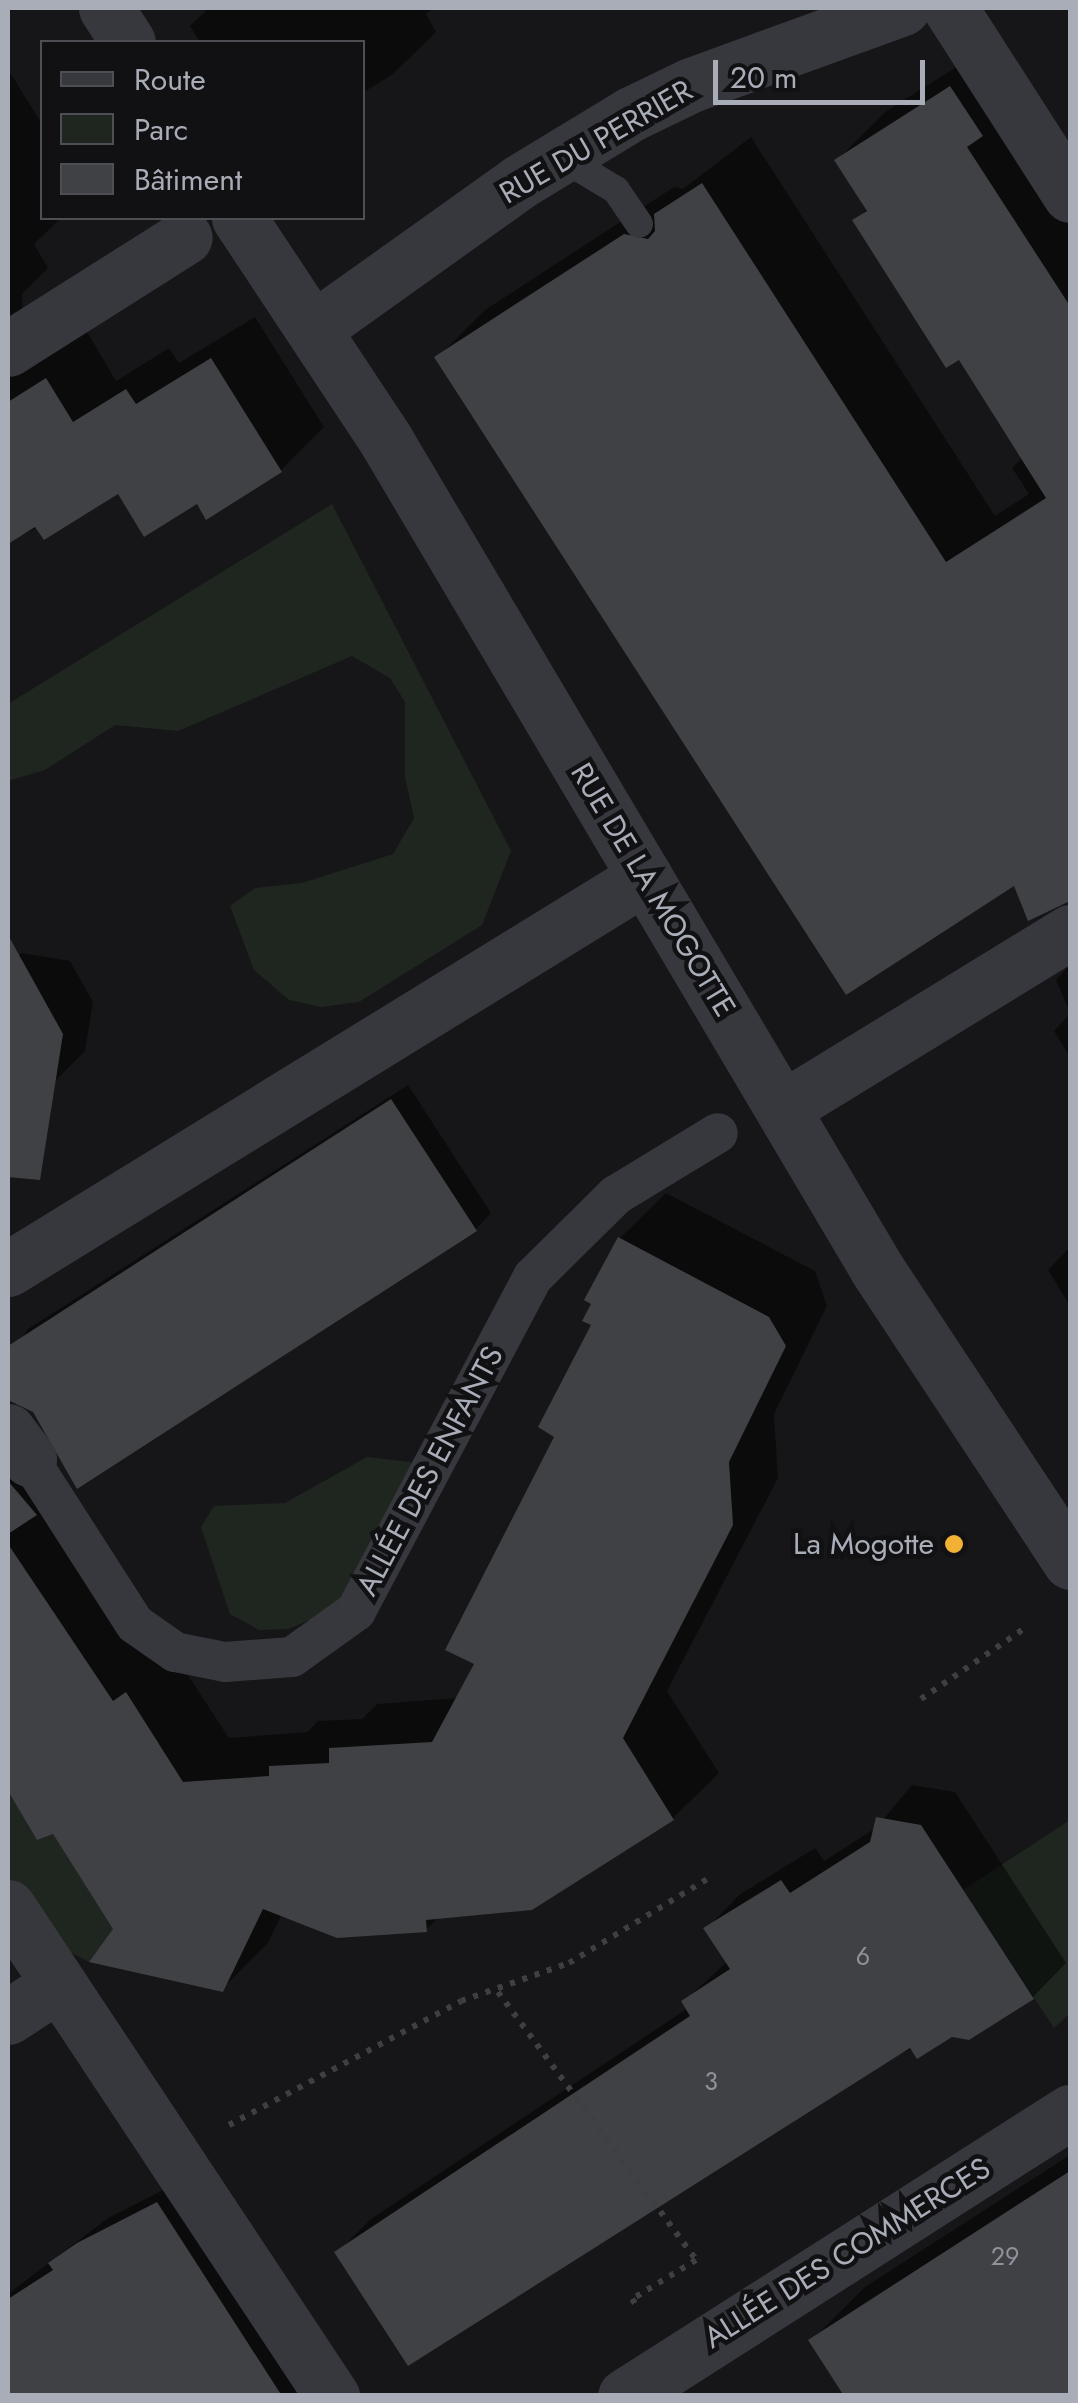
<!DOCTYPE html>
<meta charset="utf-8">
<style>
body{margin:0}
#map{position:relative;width:1078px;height:2403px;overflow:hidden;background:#161618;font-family:Jost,sans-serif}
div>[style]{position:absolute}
.green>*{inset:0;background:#1e261f}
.shadow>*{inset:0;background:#0007}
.building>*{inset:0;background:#404145}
.path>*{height:6px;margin-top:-3px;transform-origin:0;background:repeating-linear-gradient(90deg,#3d3f44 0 5px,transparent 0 13px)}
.service>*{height:28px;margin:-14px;padding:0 14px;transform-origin:14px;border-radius:14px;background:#37383d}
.pedestrian>*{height:40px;margin:-20px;padding:0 20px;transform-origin:20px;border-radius:20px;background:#37383d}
.minor>*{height:55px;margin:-27.5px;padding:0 27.5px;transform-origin:27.5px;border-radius:27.5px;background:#37383d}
.dots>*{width:28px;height:28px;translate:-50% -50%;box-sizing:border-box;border:5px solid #111113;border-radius:50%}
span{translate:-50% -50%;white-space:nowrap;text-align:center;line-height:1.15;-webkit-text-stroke:9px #111113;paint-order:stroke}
.number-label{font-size:25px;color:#8e929b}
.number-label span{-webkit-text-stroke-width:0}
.street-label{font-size:30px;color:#a8adb8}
.poi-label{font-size:30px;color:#a8adb8}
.right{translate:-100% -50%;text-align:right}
.frame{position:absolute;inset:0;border:10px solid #a8adb8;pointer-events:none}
.legend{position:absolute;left:40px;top:40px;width:325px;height:180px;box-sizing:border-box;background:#111113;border:2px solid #4d4f55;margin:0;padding:12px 18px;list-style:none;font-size:30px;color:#a8adb8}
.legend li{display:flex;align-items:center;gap:20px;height:50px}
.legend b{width:50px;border:2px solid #4d4f55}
.scale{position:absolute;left:713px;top:60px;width:212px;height:45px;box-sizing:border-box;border:5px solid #a8adb8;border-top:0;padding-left:12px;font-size:30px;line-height:35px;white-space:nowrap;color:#a8adb8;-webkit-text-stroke:8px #111113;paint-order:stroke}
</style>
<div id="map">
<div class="green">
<div style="clip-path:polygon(332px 504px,511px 851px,482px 925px,359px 1002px,321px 1007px,289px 1000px,254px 970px,230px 906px,255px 888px,302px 883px,393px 854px,414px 818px,405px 777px,405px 702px,390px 678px,352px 656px,178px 731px,115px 725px,45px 770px,8px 781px,8px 704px)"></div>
<div style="clip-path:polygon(367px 1457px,411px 1462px,415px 1478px,334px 1610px,288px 1629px,259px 1630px,230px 1614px,201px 1527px,214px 1506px,285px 1503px)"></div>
<div style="clip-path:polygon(8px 1791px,37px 1840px,53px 1834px,100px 1908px,123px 1916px,89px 1962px,43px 1938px,8px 1882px)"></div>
<div style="clip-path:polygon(1070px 1820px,1070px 2013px,1054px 2028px,963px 1890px)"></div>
</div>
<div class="shadow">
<div style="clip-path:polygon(209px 8px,432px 8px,426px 14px,436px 32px,392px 75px,362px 93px,362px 42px,200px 42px,190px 26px)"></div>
<div style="clip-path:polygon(999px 40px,1070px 186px,1070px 902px,1054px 902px,1015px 883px,437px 358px,485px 310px,674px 187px,683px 189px,751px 137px,995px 516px,1029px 494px,1012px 468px,1023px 457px,960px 356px,856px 220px,868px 208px,837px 160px,885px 112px)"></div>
<div style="clip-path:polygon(8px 69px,42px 124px,42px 218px,61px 218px,34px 244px,48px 268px,22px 294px,23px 322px,83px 325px,116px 381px,169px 348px,179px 363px,255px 317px,324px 427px,281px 470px,207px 516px,198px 501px,119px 491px,8px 541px)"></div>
<div style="clip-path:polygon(22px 953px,70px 961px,93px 1002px,85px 1051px,53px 1083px,14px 1107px,8px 1106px,8px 961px)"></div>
<div style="clip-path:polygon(1070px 965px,1070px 1013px,1056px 980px)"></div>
<div style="clip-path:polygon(1070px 1014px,1070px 1057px,1054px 1031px)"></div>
<div style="clip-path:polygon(408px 1085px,491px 1213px,475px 1230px,17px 1385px,8px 1359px,28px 1329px)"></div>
<div style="clip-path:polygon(666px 1193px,815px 1271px,827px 1306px,774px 1414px,778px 1478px,667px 1691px,719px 1773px,673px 1818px,440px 1916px,426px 1930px,282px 1914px,268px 1943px,222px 1989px,116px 1929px,54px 1830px,8px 1788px,8px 1477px,44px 1454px,229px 1738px,307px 1732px,318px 1721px,362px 1719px,377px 1704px,458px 1698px,477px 1662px,558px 1436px,620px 1238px)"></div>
<div style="clip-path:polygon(1070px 1247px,1070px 1306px,1048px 1270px)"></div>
<div style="clip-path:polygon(912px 1785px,955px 1792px,1066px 1963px,1033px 1997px,952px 2035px,337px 2253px,371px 2219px,688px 2008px,684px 2001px,728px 1961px,706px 1929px,739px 1895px,815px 1848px,824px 1861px,876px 1828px)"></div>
<div style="clip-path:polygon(1070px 2155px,1070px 2396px,847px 2396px,811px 2341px,865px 2287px)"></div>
<div style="clip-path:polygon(181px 2181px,319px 2396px,8px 2396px,8px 2294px,108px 2218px)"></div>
</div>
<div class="building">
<div style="clip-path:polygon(950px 86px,983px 136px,967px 147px,1070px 306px,1070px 901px,1028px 921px,1014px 886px,846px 995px,434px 357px,624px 234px,648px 239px,655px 231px,654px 214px,702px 183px,946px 562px,1046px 498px,959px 360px,946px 368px,852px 220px,867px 211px,834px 160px)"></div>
<div style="clip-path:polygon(211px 358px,282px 472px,206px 520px,197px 504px,144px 537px,118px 494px,44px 540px,35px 527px,8px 544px,8px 402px,46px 378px,73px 422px,126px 389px,136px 404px)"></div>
<div style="clip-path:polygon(8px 935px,63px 1034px,40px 1180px,8px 1177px)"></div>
<div style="clip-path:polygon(391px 1099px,477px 1231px,77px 1489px,33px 1412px,8px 1400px,8px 1346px)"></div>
<div style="clip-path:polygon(618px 1237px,769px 1317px,786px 1346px,729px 1462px,733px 1525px,623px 1738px,674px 1820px,532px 1910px,426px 1920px,427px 1932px,337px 1938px,263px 1909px,223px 1992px,89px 1962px,113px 1929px,53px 1834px,37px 1840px,8px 1791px,8px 1544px,113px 1701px,126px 1692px,183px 1782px,269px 1776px,269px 1766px,329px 1763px,329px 1748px,432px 1742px,474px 1664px,445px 1650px,554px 1437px,538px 1427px,591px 1325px,582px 1321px,591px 1304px,584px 1300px)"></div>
<div style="clip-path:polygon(8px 1481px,37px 1515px,8px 1534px)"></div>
<div style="clip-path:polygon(876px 1817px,921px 1825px,1034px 1999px,969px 2040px,952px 2037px,917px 2059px,910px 2048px,408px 2366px,334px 2252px,690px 2016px,681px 2001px,730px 1969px,703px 1928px,781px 1880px,790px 1893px,870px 1842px)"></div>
<div style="clip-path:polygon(1070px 2171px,1070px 2396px,844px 2396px,808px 2340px)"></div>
<div style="clip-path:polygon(157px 2202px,282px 2396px,8px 2396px,8px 2299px,53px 2270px,48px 2263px,77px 2243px)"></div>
</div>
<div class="path">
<div style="left:921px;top:1699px;width:130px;rotate:-34.3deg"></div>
<div style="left:498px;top:1992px;width:333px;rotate:53.5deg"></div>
<div style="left:696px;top:2260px;width:75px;rotate:148.6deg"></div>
<div style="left:632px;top:2299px;width:12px;rotate:55deg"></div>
<div style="left:229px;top:2125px;width:263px;rotate:-28.1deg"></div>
<div style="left:461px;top:2001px;width:114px;rotate:-19.4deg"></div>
<div style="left:569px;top:1963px;width:167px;rotate:-31.3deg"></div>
</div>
<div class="service">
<div style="left:561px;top:157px;width:64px;rotate:31deg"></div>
<div style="left:616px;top:190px;width:41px;rotate:55.9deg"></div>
</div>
<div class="pedestrian">
<div style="left:29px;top:1459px;width:196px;rotate:57.3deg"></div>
<div style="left:135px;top:1624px;width:49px;rotate:35deg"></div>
<div style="left:175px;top:1652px;width:51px;rotate:11.3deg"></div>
<div style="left:225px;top:1662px;width:67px;rotate:-4.3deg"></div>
<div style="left:292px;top:1657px;width:79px;rotate:-35.7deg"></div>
<div style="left:356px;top:1611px;width:378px;rotate:-62.1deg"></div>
<div style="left:533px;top:1277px;width:117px;rotate:-44.7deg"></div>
<div style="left:616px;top:1195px;width:119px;rotate:-31.3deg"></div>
</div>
<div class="minor">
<div style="left:106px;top:8px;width:40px;rotate:57.1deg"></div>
<div style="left:950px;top:8px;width:222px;rotate:57.3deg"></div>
<div style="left:239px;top:218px;width:268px;rotate:56.5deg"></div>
<div style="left:387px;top:442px;width:961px;rotate:59.35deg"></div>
<div style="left:877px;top:1269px;width:351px;rotate:56.6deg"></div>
<div style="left:316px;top:327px;width:249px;rotate:-35.5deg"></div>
<div style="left:519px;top:182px;width:131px;rotate:-31.3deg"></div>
<div style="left:631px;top:114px;width:67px;rotate:-25.8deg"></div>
<div style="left:691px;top:85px;width:225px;rotate:-20deg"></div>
<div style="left:8px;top:349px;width:209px;rotate:-32.3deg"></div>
<div style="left:783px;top:1108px;width:337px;rotate:-31.5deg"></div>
<div style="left:8px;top:1269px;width:748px;rotate:-31.61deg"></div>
<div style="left:8px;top:1431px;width:35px;rotate:53deg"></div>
<div style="left:8px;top:1907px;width:587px;rotate:56.47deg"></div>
<div style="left:8px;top:2017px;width:59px;rotate:-33.1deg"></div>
<div style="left:625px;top:2396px;width:528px;rotate:-32.55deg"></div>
</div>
<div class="dots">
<div style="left:954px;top:1544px;background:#f2b134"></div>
</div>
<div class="number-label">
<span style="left:863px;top:1956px">6</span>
<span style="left:711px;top:2081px">3</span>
<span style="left:1005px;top:2256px">29</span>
</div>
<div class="street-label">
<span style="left:596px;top:142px;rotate:-30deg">RUE DU PERRIER</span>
<span style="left:653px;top:890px;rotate:59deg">RUE DE LA MOGOTTE</span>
<span style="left:430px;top:1471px;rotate:-62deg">ALLÉE DES ENFANTS</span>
<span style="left:847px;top:2253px;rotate:-32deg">ALLÉE DES COMMERCES</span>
</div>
<div class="poi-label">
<span class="right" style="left:934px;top:1544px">La Mogotte</span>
</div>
<div class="frame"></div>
<ul class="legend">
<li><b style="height:12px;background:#37383d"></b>Route</li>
<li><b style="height:28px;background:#1e261f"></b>Parc</li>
<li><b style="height:28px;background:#404145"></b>Bâtiment</li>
</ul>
<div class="scale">20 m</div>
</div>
